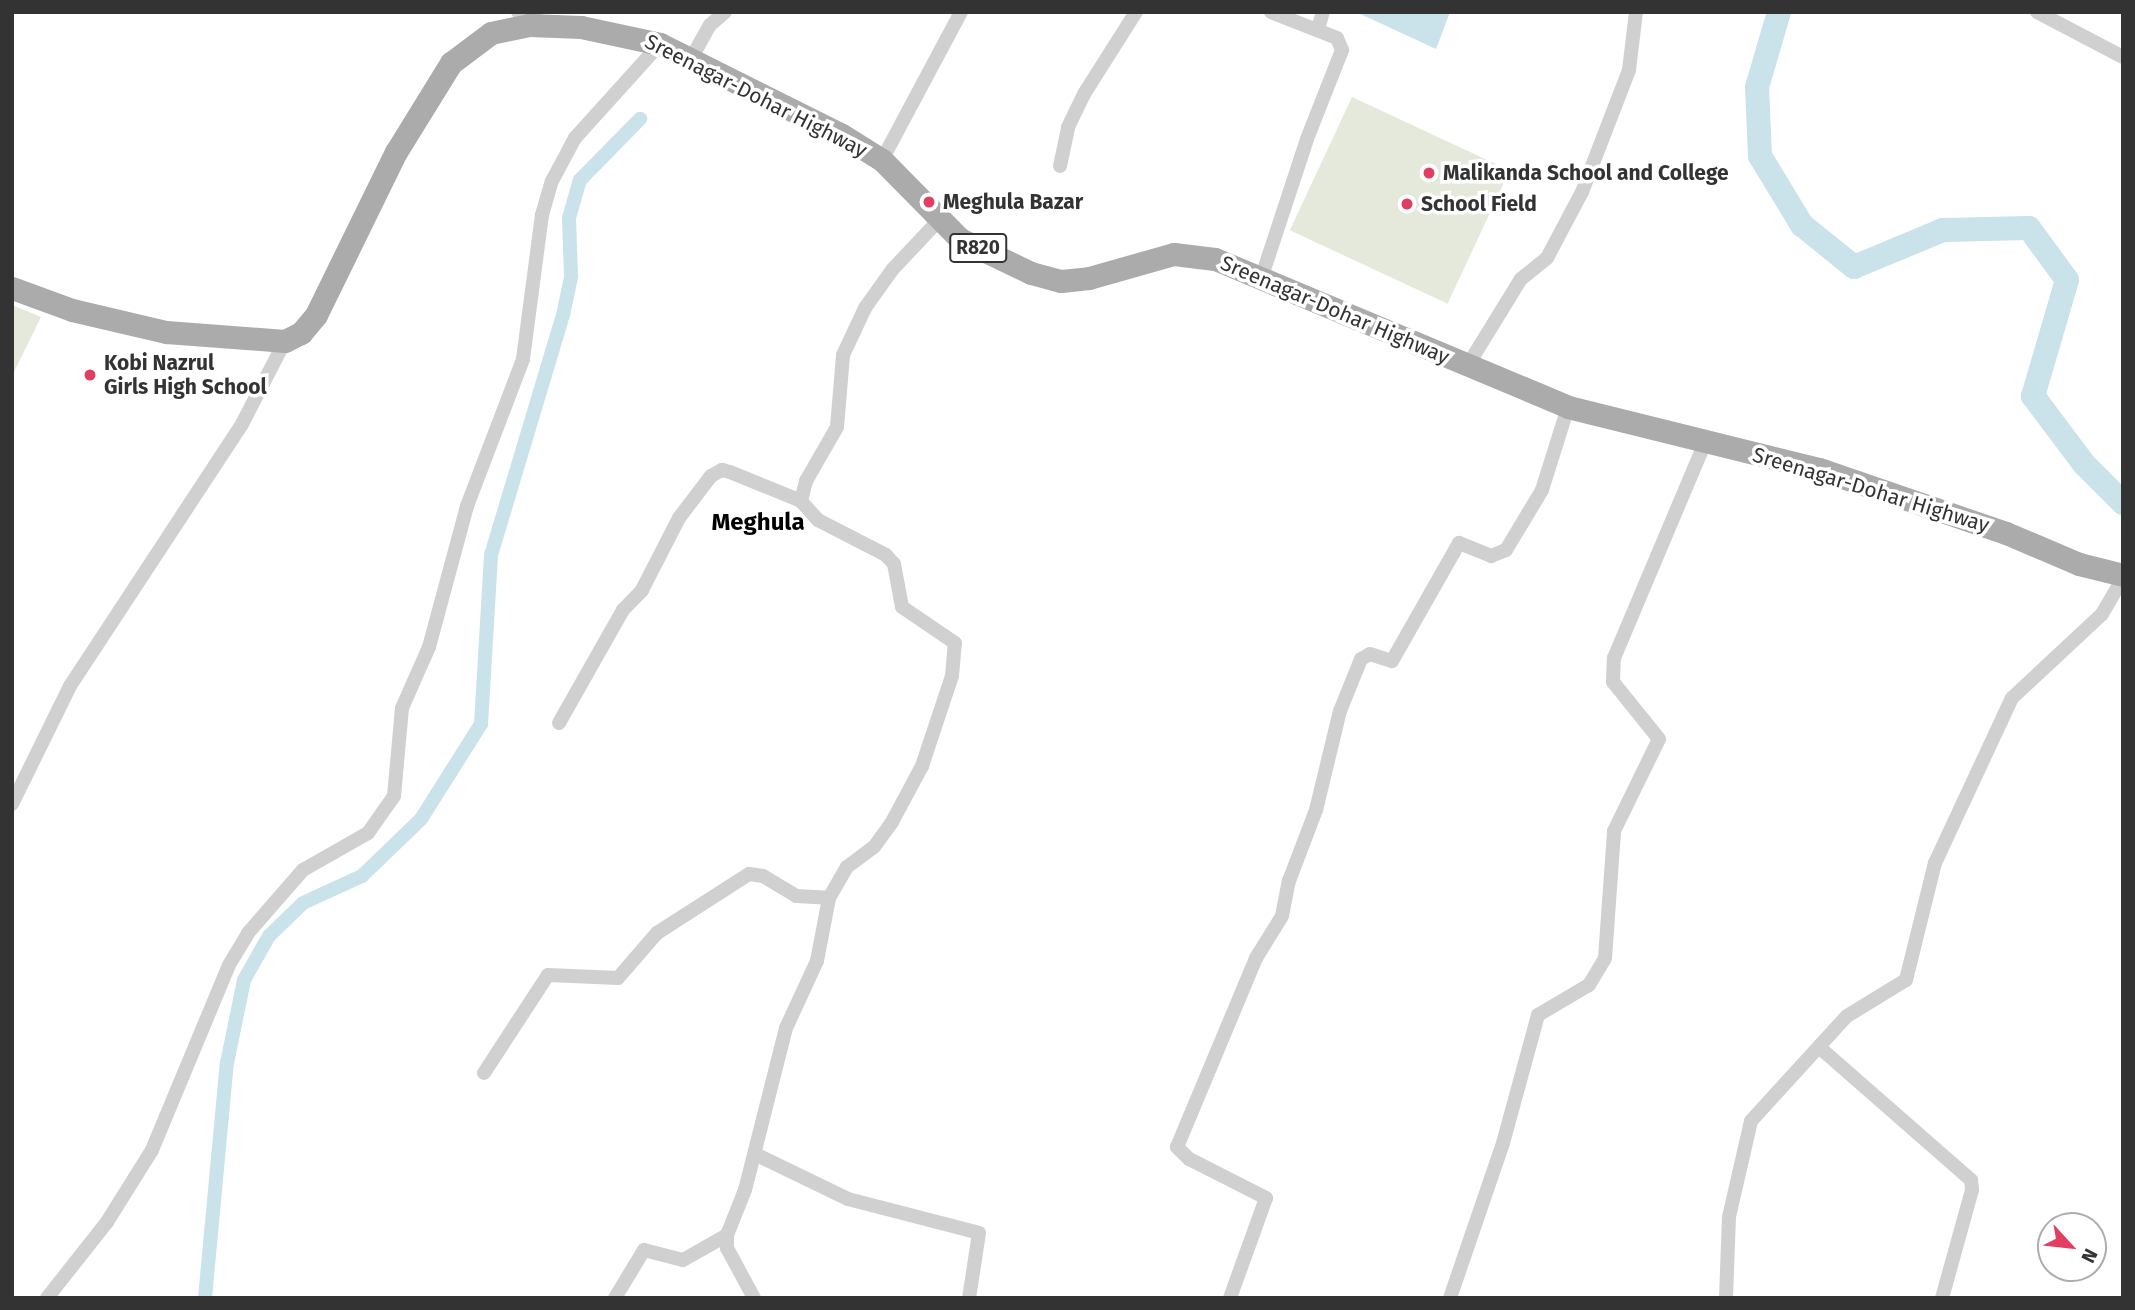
<!DOCTYPE html>
<style>
body{margin:0}
#map{position:relative;width:2135px;height:1310px;overflow:hidden;background:#fff;font-family:"Fira Sans",sans-serif}
div>[style]{position:absolute}
.green>*{inset:0;background:#e5e9dc;transform-origin:0 0}
.water>*{inset:0;background:#cae2e9}
.canal>*{height:14px;margin:-7px;padding:0 7px;transform-origin:7px;border-radius:7px;background:#cae2e9}
.river>*{height:24px;margin:-12px;padding:0 12px;transform-origin:12px;border-radius:12px;background:#cae2e9}
.minor>*{height:14px;margin:-7px;padding:0 7px;transform-origin:7px;border-radius:7px;background:#d0d0d0}
.primary>*{height:23px;margin:-11.5px;padding:0 11.5px;transform-origin:11.5px;border-radius:11.5px;background:#ababab}
.dots>*{width:19px;height:19px;translate:-50% -50%;box-sizing:border-box;border:4px solid #fff;border-radius:50%}
span{translate:-50% -50%;white-space:nowrap;text-align:center;line-height:1.15;-webkit-text-stroke:7px #fff;paint-order:stroke}
.shield-label span{padding:2px 5px;background:#fff;border:2px solid;border-radius:5px;-webkit-text-stroke-width:0}
.shield-label{font-size:19px;color:#333;font-weight:700}
.street-label{font-size:21px;color:#333}
.poi-label{font-size:21px;color:#333;font-weight:700}
.left{translate:0 -50%;text-align:left}
.quarter-label{font-size:24px;color:#000;font-weight:700}
.frame{position:absolute;inset:0;border:14px solid #333;pointer-events:none}
.north{position:absolute;left:2037px;top:1212px;width:70px;height:70px;box-sizing:border-box;background:#fff;border:2px solid #adadad;border-radius:50%;rotate:117deg;font-size:19px;font-weight:700;line-height:28px;text-align:center;color:#333}
.north::after{content:'';display:block;margin:auto;width:24px;height:32px;background:#e13e62;clip-path:polygon(50% 0,100% 100%,50% 72%,0 100%)}
</style>
<div id="map">
<div class="green">
<div style="left:1352px;top:97px;width:174px;height:147px;rotate:25deg"></div>
<div style="clip-path:polygon(12px 305px,41px 317px,12px 376px)"></div>
</div>
<div class="water">
<div style="clip-path:polygon(1356px 12px,1450px 12px,1436px 49px)"></div>
</div>
<div class="canal">
<div style="left:205px;top:1298px;width:236px;rotate:-84.7deg"></div>
<div style="left:227px;top:1063px;width:85px;rotate:-78.4deg"></div>
<div style="left:244px;top:980px;width:51px;rotate:-60.4deg"></div>
<div style="left:269px;top:936px;width:47px;rotate:-44.1deg"></div>
<div style="left:303px;top:903px;width:65px;rotate:-24.6deg"></div>
<div style="left:362px;top:876px;width:82px;rotate:-44deg"></div>
<div style="left:421px;top:819px;width:112px;rotate:-57.7deg"></div>
<div style="left:481px;top:724px;width:169px;rotate:-86.6deg"></div>
<div style="left:491px;top:555px;width:251px;rotate:-73.3deg"></div>
<div style="left:563px;top:315px;width:40px;rotate:-78deg"></div>
<div style="left:571px;top:276px;width:58px;rotate:-92deg"></div>
<div style="left:569px;top:218px;width:40px;rotate:-74deg"></div>
<div style="left:580px;top:180px;width:86px;rotate:-45.5deg"></div>
</div>
<div class="river">
<div style="left:1779px;top:12px;width:78px;rotate:106.3deg"></div>
<div style="left:1757px;top:87px;width:69px;rotate:87.5deg"></div>
<div style="left:1760px;top:156px;width:81px;rotate:58.7deg"></div>
<div style="left:1802px;top:225px;width:67px;rotate:38.9deg"></div>
<div style="left:1854px;top:267px;width:96px;rotate:-22.6deg"></div>
<div style="left:1943px;top:230px;width:86px;rotate:-1.3deg"></div>
<div style="left:2029px;top:228px;width:64px;rotate:53.8deg"></div>
<div style="left:2067px;top:280px;width:121px;rotate:106.3deg"></div>
<div style="left:2033px;top:396px;width:85px;rotate:53.1deg"></div>
<div style="left:2084px;top:464px;width:55px;rotate:45deg"></div>
</div>
<div class="minor">
<div style="left:518px;top:12px;width:25px;rotate:23deg"></div>
<div style="left:2037px;top:12px;width:97px;rotate:27.6deg"></div>
<div style="left:1318px;top:29px;width:18px;rotate:-74deg"></div>
<div style="left:691px;top:59px;width:39px;rotate:-61deg"></div>
<div style="left:710px;top:25px;width:20px;rotate:-41deg"></div>
<div style="left:882px;top:160px;width:168px;rotate:-61.9deg"></div>
<div style="left:1060px;top:166px;width:40px;rotate:-78deg"></div>
<div style="left:1068px;top:127px;width:37px;rotate:-64deg"></div>
<div style="left:1084px;top:94px;width:97px;rotate:-57.6deg"></div>
<div style="left:1262px;top:276px;width:144px;rotate:-71.8deg"></div>
<div style="left:1307px;top:139px;width:96px;rotate:-68.5deg"></div>
<div style="left:1342px;top:50px;width:13px;rotate:-113deg"></div>
<div style="left:1337px;top:38px;width:71px;rotate:-158.5deg"></div>
<div style="left:1468px;top:365px;width:101px;rotate:-58.4deg"></div>
<div style="left:1521px;top:279px;width:33px;rotate:-39deg"></div>
<div style="left:1547px;top:258px;width:75px;rotate:-62.1deg"></div>
<div style="left:1582px;top:192px;width:131px;rotate:-68.9deg"></div>
<div style="left:1629px;top:70px;width:58px;rotate:-83.1deg"></div>
<div style="left:559px;top:723px;width:130px;rotate:-60.5deg"></div>
<div style="left:623px;top:610px;width:28px;rotate:-46deg"></div>
<div style="left:642px;top:590px;width:81px;rotate:-62.8deg"></div>
<div style="left:679px;top:518px;width:53px;rotate:-52.7deg"></div>
<div style="left:711px;top:476px;width:13px;rotate:-29deg"></div>
<div style="left:722px;top:470px;width:8px;rotate:14deg"></div>
<div style="left:730px;top:472px;width:77px;rotate:22.2deg"></div>
<div style="left:12px;top:804px;width:131px;rotate:-63.8deg"></div>
<div style="left:70px;top:686px;width:313px;rotate:-56.7deg"></div>
<div style="left:242px;top:424px;width:93px;rotate:-62.6deg"></div>
<div style="left:1819px;top:1047px;width:202px;rotate:41.2deg"></div>
<div style="left:1971px;top:1180px;width:10px;rotate:84deg"></div>
<div style="left:1972px;top:1190px;width:112px;rotate:105.5deg"></div>
<div style="left:484px;top:1073px;width:117px;rotate:-56.9deg"></div>
<div style="left:548px;top:975px;width:70px;rotate:2.5deg"></div>
<div style="left:618px;top:978px;width:60px;rotate:-49.1deg"></div>
<div style="left:657px;top:933px;width:109px;rotate:-32.7deg"></div>
<div style="left:749px;top:874px;width:14px;rotate:8deg"></div>
<div style="left:763px;top:876px;width:39px;rotate:31deg"></div>
<div style="left:796px;top:896px;width:33px;rotate:3deg"></div>
<div style="left:755px;top:1154px;width:103px;rotate:25.8deg"></div>
<div style="left:848px;top:1199px;width:135px;rotate:14.5deg"></div>
<div style="left:979px;top:1233px;width:66px;rotate:98.7deg"></div>
<div style="left:47px;top:1298px;width:97px;rotate:-51.7deg"></div>
<div style="left:107px;top:1222px;width:85px;rotate:-58deg"></div>
<div style="left:152px;top:1150px;width:200px;rotate:-67.4deg"></div>
<div style="left:229px;top:965px;width:37px;rotate:-59deg"></div>
<div style="left:248px;top:933px;width:84px;rotate:-48.9deg"></div>
<div style="left:303px;top:870px;width:75px;rotate:-29.6deg"></div>
<div style="left:368px;top:833px;width:45px;rotate:-54.9deg"></div>
<div style="left:394px;top:796px;width:88px;rotate:-84.8deg"></div>
<div style="left:402px;top:708px;width:67px;rotate:-66.1deg"></div>
<div style="left:429px;top:647px;width:146px;rotate:-74.9deg"></div>
<div style="left:467px;top:506px;width:157px;rotate:-69.1deg"></div>
<div style="left:523px;top:359px;width:145px;rotate:-82.5deg"></div>
<div style="left:542px;top:215px;width:35px;rotate:-74deg"></div>
<div style="left:552px;top:181px;width:49px;rotate:-61.9deg"></div>
<div style="left:575px;top:138px;width:127px;rotate:-47.9deg"></div>
<div style="left:615px;top:1298px;width:56px;rotate:-58.9deg"></div>
<div style="left:644px;top:1250px;width:40px;rotate:14.4deg"></div>
<div style="left:683px;top:1260px;width:51px;rotate:-29.6deg"></div>
<div style="left:754px;top:1298px;width:57px;rotate:-118.4deg"></div>
<div style="left:727px;top:1248px;width:13px;rotate:-90deg"></div>
<div style="left:727px;top:1235px;width:48px;rotate:-68.2deg"></div>
<div style="left:745px;top:1190px;width:167px;rotate:-75.8deg"></div>
<div style="left:786px;top:1028px;width:74px;rotate:-65.2deg"></div>
<div style="left:817px;top:961px;width:64px;rotate:-79.2deg"></div>
<div style="left:829px;top:898px;width:36px;rotate:-60deg"></div>
<div style="left:847px;top:867px;width:34px;rotate:-37deg"></div>
<div style="left:874px;top:847px;width:31px;rotate:-54deg"></div>
<div style="left:892px;top:822px;width:64px;rotate:-61.8deg"></div>
<div style="left:922px;top:766px;width:95px;rotate:-71.6deg"></div>
<div style="left:952px;top:676px;width:33px;rotate:-85deg"></div>
<div style="left:955px;top:643px;width:64px;rotate:-145.8deg"></div>
<div style="left:902px;top:607px;width:44px;rotate:-100.5deg"></div>
<div style="left:894px;top:564px;width:12px;rotate:-132deg"></div>
<div style="left:886px;top:555px;width:76px;rotate:-152.8deg"></div>
<div style="left:818px;top:520px;width:25px;rotate:-132deg"></div>
<div style="left:801px;top:501px;width:21px;rotate:-76deg"></div>
<div style="left:806px;top:481px;width:62px;rotate:-60.1deg"></div>
<div style="left:837px;top:427px;width:72px;rotate:-85.2deg"></div>
<div style="left:843px;top:355px;width:52px;rotate:-64.9deg"></div>
<div style="left:865px;top:308px;width:47px;rotate:-54.6deg"></div>
<div style="left:892px;top:270px;width:69px;rotate:-46.8deg"></div>
<div style="left:1230px;top:1298px;width:106px;rotate:-70.2deg"></div>
<div style="left:1266px;top:1198px;width:86px;rotate:-153.1deg"></div>
<div style="left:1189px;top:1159px;width:17px;rotate:-135deg"></div>
<div style="left:1177px;top:1147px;width:205px;rotate:-67.3deg"></div>
<div style="left:1256px;top:958px;width:49px;rotate:-58.2deg"></div>
<div style="left:1282px;top:916px;width:36px;rotate:-79deg"></div>
<div style="left:1289px;top:881px;width:76px;rotate:-69.2deg"></div>
<div style="left:1316px;top:810px;width:102px;rotate:-76.4deg"></div>
<div style="left:1340px;top:711px;width:56px;rotate:-68deg"></div>
<div style="left:1361px;top:659px;width:10px;rotate:-29deg"></div>
<div style="left:1370px;top:654px;width:23px;rotate:18deg"></div>
<div style="left:1392px;top:661px;width:136px;rotate:-60.4deg"></div>
<div style="left:1459px;top:543px;width:35px;rotate:22deg"></div>
<div style="left:1491px;top:556px;width:16px;rotate:-22deg"></div>
<div style="left:1506px;top:550px;width:70px;rotate:-59deg"></div>
<div style="left:1542px;top:490px;width:87px;rotate:-72.6deg"></div>
<div style="left:1450px;top:1298px;width:164px;rotate:-71.1deg"></div>
<div style="left:1503px;top:1143px;width:133px;rotate:-74.7deg"></div>
<div style="left:1538px;top:1015px;width:59px;rotate:-30.5deg"></div>
<div style="left:1589px;top:985px;width:31px;rotate:-59deg"></div>
<div style="left:1605px;top:958px;width:127px;rotate:-85.9deg"></div>
<div style="left:1614px;top:831px;width:102px;rotate:-63.9deg"></div>
<div style="left:1659px;top:739px;width:73px;rotate:-128.9deg"></div>
<div style="left:1613px;top:682px;width:24px;rotate:-88deg"></div>
<div style="left:1614px;top:658px;width:237px;rotate:-67.1deg"></div>
<div style="left:1726px;top:1298px;width:81px;rotate:-87.9deg"></div>
<div style="left:1729px;top:1217px;width:98px;rotate:-77.1deg"></div>
<div style="left:1751px;top:1121px;width:142px;rotate:-47.6deg"></div>
<div style="left:1847px;top:1016px;width:69px;rotate:-31.4deg"></div>
<div style="left:1906px;top:980px;width:121px;rotate:-76.1deg"></div>
<div style="left:1935px;top:863px;width:182px;rotate:-65deg"></div>
<div style="left:2012px;top:698px;width:123px;rotate:-43deg"></div>
<div style="left:2102px;top:614px;width:42px;rotate:-59.7deg"></div>
</div>
<div class="primary">
<div style="left:12px;top:288px;width:64px;rotate:20.1deg"></div>
<div style="left:72px;top:310px;width:97px;rotate:13.2deg"></div>
<div style="left:166px;top:332px;width:119px;rotate:4.3deg"></div>
<div style="left:285px;top:341px;width:18px;rotate:-27deg"></div>
<div style="left:301px;top:333px;width:23px;rotate:-50deg"></div>
<div style="left:316px;top:315px;width:182px;rotate:-63.9deg"></div>
<div style="left:396px;top:152px;width:105px;rotate:-58.3deg"></div>
<div style="left:451px;top:63px;width:50px;rotate:-36.9deg"></div>
<div style="left:491px;top:33px;width:39px;rotate:-12deg"></div>
<div style="left:529px;top:25px;width:52px;rotate:2.2deg"></div>
<div style="left:581px;top:27px;width:81px;rotate:12.1deg"></div>
<div style="left:660px;top:44px;width:203px;rotate:26.6deg"></div>
<div style="left:842px;top:135px;width:47px;rotate:32deg"></div>
<div style="left:882px;top:160px;width:111px;rotate:45.4deg"></div>
<div style="left:960px;top:239px;width:79px;rotate:25.6deg"></div>
<div style="left:1031px;top:273px;width:31px;rotate:15deg"></div>
<div style="left:1061px;top:281px;width:28px;rotate:-6deg"></div>
<div style="left:1089px;top:278px;width:88px;rotate:-15.8deg"></div>
<div style="left:1174px;top:254px;width:41px;rotate:7deg"></div>
<div style="left:1215px;top:259px;width:383px;rotate:22.7deg"></div>
<div style="left:1568px;top:407px;width:259px;rotate:13.9deg"></div>
<div style="left:1819px;top:469px;width:198px;rotate:18.9deg"></div>
<div style="left:2006px;top:533px;width:79px;rotate:23deg"></div>
<div style="left:2079px;top:564px;width:45px;rotate:14deg"></div>
</div>
<div class="dots">
<div style="left:1429px;top:173px;background:#e13e62"></div>
<div style="left:929px;top:202px;background:#e13e62"></div>
<div style="left:1407px;top:204px;background:#e13e62"></div>
<div style="left:90px;top:375px;background:#e13e62"></div>
</div>
<div class="shield-label">
<span style="left:978px;top:248px">R820</span>
</div>
<div class="street-label">
<span style="left:756px;top:96px;rotate:27deg">Sreenagar-Dohar Highway</span>
<span style="left:1335px;top:310px;rotate:23deg">Sreenagar-Dohar Highway</span>
<span style="left:1871px;top:490px;rotate:17deg">Sreenagar-Dohar Highway</span>
</div>
<div class="poi-label">
<span class="left" style="left:1443px;top:173px">Malikanda School and College</span>
<span class="left" style="left:943px;top:202px">Meghula Bazar</span>
<span class="left" style="left:1421px;top:204px">School Field</span>
<span class="left" style="left:104px;top:375px">Kobi Nazrul<br>Girls High School</span>
</div>
<div class="quarter-label">
<span style="left:758px;top:523px">Meghula</span>
</div>
<div class="frame"></div>
<div class="north">N</div>
</div>
